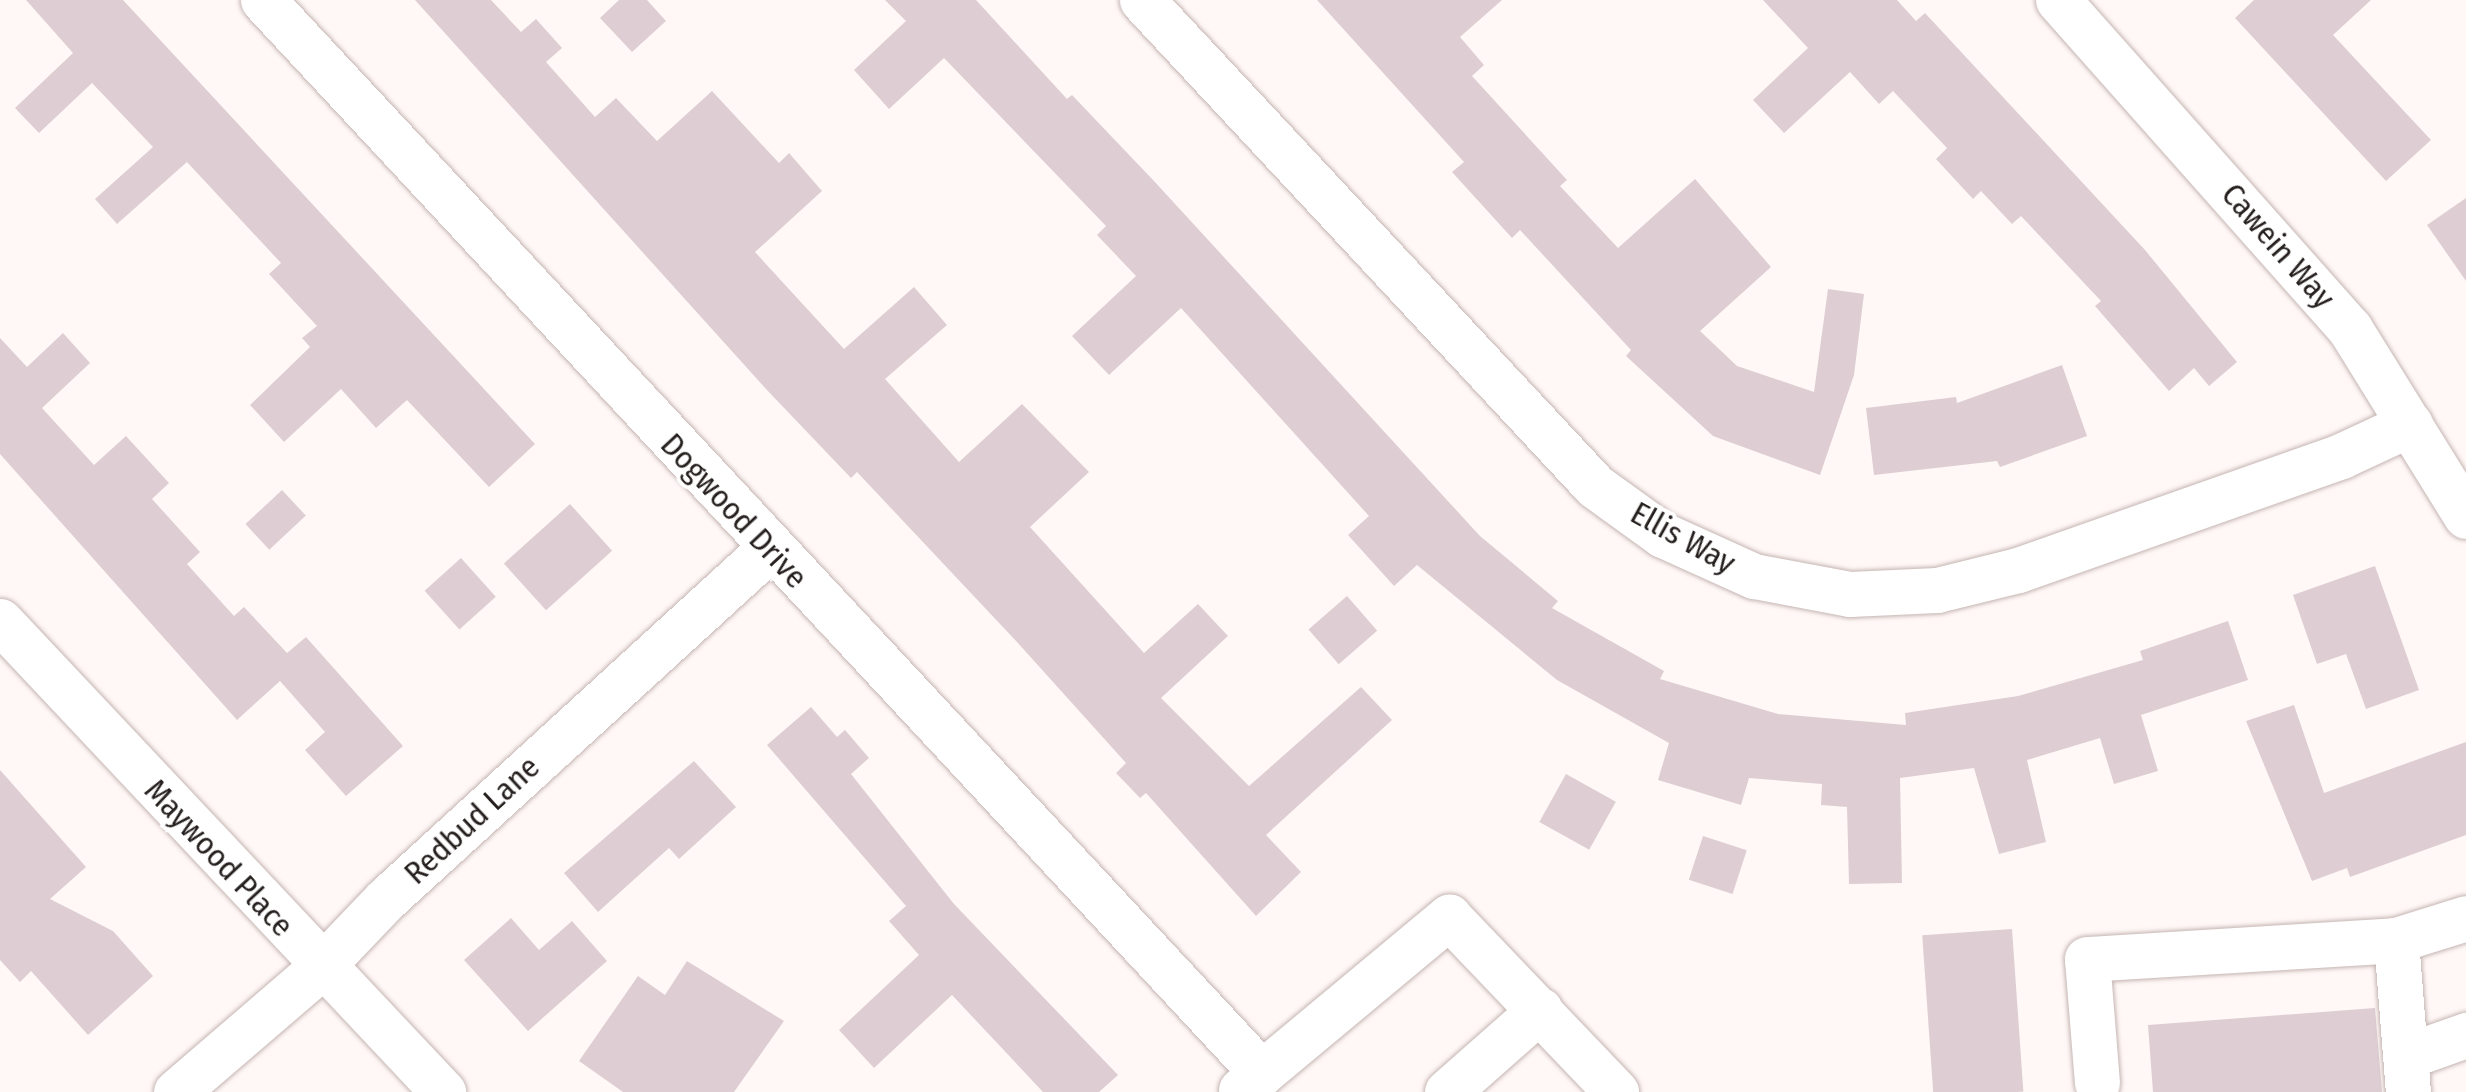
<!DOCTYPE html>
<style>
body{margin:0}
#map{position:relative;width:2466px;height:1092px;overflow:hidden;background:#fff8f7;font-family:"Fira Sans Condensed",sans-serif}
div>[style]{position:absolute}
.building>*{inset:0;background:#deced3;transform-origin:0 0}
.roads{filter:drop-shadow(0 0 2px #c5b5b2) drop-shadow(0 0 2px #c5b5b2)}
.minor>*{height:45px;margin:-22.5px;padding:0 22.5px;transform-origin:22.5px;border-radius:22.5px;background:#fff}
span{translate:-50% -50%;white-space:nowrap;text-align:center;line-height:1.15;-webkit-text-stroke:8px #fff;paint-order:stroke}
.street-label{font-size:32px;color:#241e1d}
</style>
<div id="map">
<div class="building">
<div style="clip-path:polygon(26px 0,123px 0,535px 444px,489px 487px,407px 400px,376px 428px,341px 389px,284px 442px,250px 405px,310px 347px,302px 338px,317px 326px,269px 274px,281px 263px,187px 162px,117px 224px,95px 199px,153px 147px,92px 83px,39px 133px,15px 108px,73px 53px)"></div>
<div style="clip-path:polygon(415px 0,491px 0,521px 32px,536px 19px,562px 48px,546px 62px,595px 117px,616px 98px,657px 141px,712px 91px,779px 163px,789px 153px,822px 191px,755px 252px,844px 349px,914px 287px,947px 325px,885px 379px,959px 462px,1022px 404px,1089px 472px,1030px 527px,1144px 653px,1198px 604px,1228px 636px,1161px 698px,1249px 786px,1361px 687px,1392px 720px,1266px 835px,1301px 872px,1256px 916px,1146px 793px,1140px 798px,1116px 773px,1126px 763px,1017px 642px,857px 472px,851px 478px,766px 389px)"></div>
<div style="clip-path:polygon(619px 0,647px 0,666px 21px,632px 52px,600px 18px)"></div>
<div style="clip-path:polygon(885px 0,976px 0,1067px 99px,1072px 95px,1154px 181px,1480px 536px,1558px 601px,1552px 608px,1664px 671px,1660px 679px,1778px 714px,1906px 725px,1905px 713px,2018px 696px,2143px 660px,2140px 651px,2228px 621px,2248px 680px,2141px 715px,2158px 771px,2114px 784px,2100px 738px,2027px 760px,2046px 842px,1999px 854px,1974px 768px,1900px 778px,1902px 883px,1849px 884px,1847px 807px,1821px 805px,1822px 784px,1749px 778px,1741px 805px,1658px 780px,1669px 743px,1557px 680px,1417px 565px,1394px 586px,1348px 535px,1369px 516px,1181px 308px,1109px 375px,1072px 336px,1136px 276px,1097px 235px,1106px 226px,944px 58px,889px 109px,854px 70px,906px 21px)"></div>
<div style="clip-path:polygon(1317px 0,1502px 0,1460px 37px,1484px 65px,1472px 76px,1567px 180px,1560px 186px,1618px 248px,1695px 179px,1771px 267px,1700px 331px,1737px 366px,1814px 392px,1828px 289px,1864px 294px,1854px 375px,1820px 475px,1713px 436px,1626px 356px,1631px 350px,1520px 230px,1512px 238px,1452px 172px,1464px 162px)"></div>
<div style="clip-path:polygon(1763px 0,1897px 0,1916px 21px,1925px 13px,2145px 250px,2237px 362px,2209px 386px,2194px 368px,2169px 391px,2095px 306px,2101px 301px,2021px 216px,2012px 224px,1981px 191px,1973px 199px,1936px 159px,1947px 148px,1893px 91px,1879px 104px,1850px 72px,1784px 133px,1753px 100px,1808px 48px)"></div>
<div style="clip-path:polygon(2254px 0,2371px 0,2333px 35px,2431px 140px,2386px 181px,2235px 18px)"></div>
<div style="clip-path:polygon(2466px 198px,2466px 281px,2427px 225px)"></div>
<div style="clip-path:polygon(63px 333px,90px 363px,42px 408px,94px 465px,126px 436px,169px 483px,152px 499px,200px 552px,187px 564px,234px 616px,244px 607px,287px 653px,306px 637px,403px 746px,346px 796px,305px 750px,325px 732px,280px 681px,237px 720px,0 454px,0 338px,27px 367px)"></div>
<div style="clip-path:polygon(2062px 365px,2087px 436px,2000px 467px,1997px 461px,1874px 475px,1866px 408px,1956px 397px,1957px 403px)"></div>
<div style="left:282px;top:490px;width:35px;height:50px;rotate:47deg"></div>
<div style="left:570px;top:504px;width:63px;height:89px;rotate:48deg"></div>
<div style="left:461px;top:558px;width:52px;height:49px;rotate:48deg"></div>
<div style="clip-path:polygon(2375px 566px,2419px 690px,2366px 709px,2346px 654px,2317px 664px,2293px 595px)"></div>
<div style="left:1347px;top:596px;width:46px;height:51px;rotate:49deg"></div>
<div style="clip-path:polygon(2294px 705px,2324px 793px,2466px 742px,2466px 835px,2350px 877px,2347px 868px,2312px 881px,2246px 721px)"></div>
<div style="clip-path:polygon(811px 707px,837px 737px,845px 730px,869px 758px,851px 774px,954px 904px,1118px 1075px,1099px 1092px,1043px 1092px,952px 995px,874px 1068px,839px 1030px,919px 955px,889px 921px,906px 906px,767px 745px)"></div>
<div style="clip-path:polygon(694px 761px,736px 807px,679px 859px,669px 848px,598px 912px,564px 873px)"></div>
<div style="clip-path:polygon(0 770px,86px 867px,50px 899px,113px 931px,153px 976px,88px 1035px,31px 971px,20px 982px,0 960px)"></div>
<div style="left:1566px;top:774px;width:57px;height:55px;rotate:29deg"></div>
<div style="left:1703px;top:836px;width:46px;height:46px;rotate:18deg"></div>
<div style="clip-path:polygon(511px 918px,539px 950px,572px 921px,607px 961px,528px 1031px,464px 960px)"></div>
<div style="left:2012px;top:929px;width:163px;height:90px;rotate:86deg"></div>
<div style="clip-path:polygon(687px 961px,784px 1021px,734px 1092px,623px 1092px,579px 1061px,638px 976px,665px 995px)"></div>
<div style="clip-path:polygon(2375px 1008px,2382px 1092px,2153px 1092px,2148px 1025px)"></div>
</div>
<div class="roads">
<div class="minor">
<div style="left:263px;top:0;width:1466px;rotate:47.05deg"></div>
<div style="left:1142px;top:0;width:664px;rotate:47.01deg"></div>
<div style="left:1595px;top:486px;width:84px;rotate:35.8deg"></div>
<div style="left:1663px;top:535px;width:100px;rotate:24.3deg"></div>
<div style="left:1754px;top:576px;width:98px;rotate:10.6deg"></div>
<div style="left:1850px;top:594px;width:87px;rotate:-2.6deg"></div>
<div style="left:1937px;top:590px;width:83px;rotate:-13.9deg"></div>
<div style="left:2018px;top:570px;width:343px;rotate:-19.4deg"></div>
<div style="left:2341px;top:456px;width:76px;rotate:-24.9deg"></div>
<div style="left:2058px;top:0;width:440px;rotate:48.4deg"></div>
<div style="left:2350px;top:329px;width:220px;rotate:58.2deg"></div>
<div style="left:0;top:621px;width:647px;rotate:46.75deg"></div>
<div style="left:2396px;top:940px;width:73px;rotate:-17.4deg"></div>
<div style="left:2407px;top:1056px;width:63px;rotate:-19.6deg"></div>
<div style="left:2097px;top:1083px;width:124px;rotate:-94.6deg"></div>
<div style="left:2087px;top:959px;width:310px;rotate:-3.5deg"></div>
<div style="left:2396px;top:940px;width:152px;rotate:85.5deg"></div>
<div style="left:1241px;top:1090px;width:271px;rotate:-39.8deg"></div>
<div style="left:1449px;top:917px;width:242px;rotate:46.3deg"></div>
<div style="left:176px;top:1092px;width:190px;rotate:-40.7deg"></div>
<div style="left:320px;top:968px;width:95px;rotate:-46.3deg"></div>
<div style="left:386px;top:899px;width:519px;rotate:-42.42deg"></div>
<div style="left:1447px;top:1092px;width:124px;rotate:-41.4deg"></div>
</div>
</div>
<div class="street-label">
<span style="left:2278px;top:246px;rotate:49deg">Cawein Way</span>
<span style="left:734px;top:511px;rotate:47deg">Dogwood Drive</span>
<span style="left:1683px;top:538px;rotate:29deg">Ellis Way</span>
<span style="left:472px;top:820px;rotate:-43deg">Redbud Lane</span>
<span style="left:219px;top:858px;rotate:47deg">Maywood Place</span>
</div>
</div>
